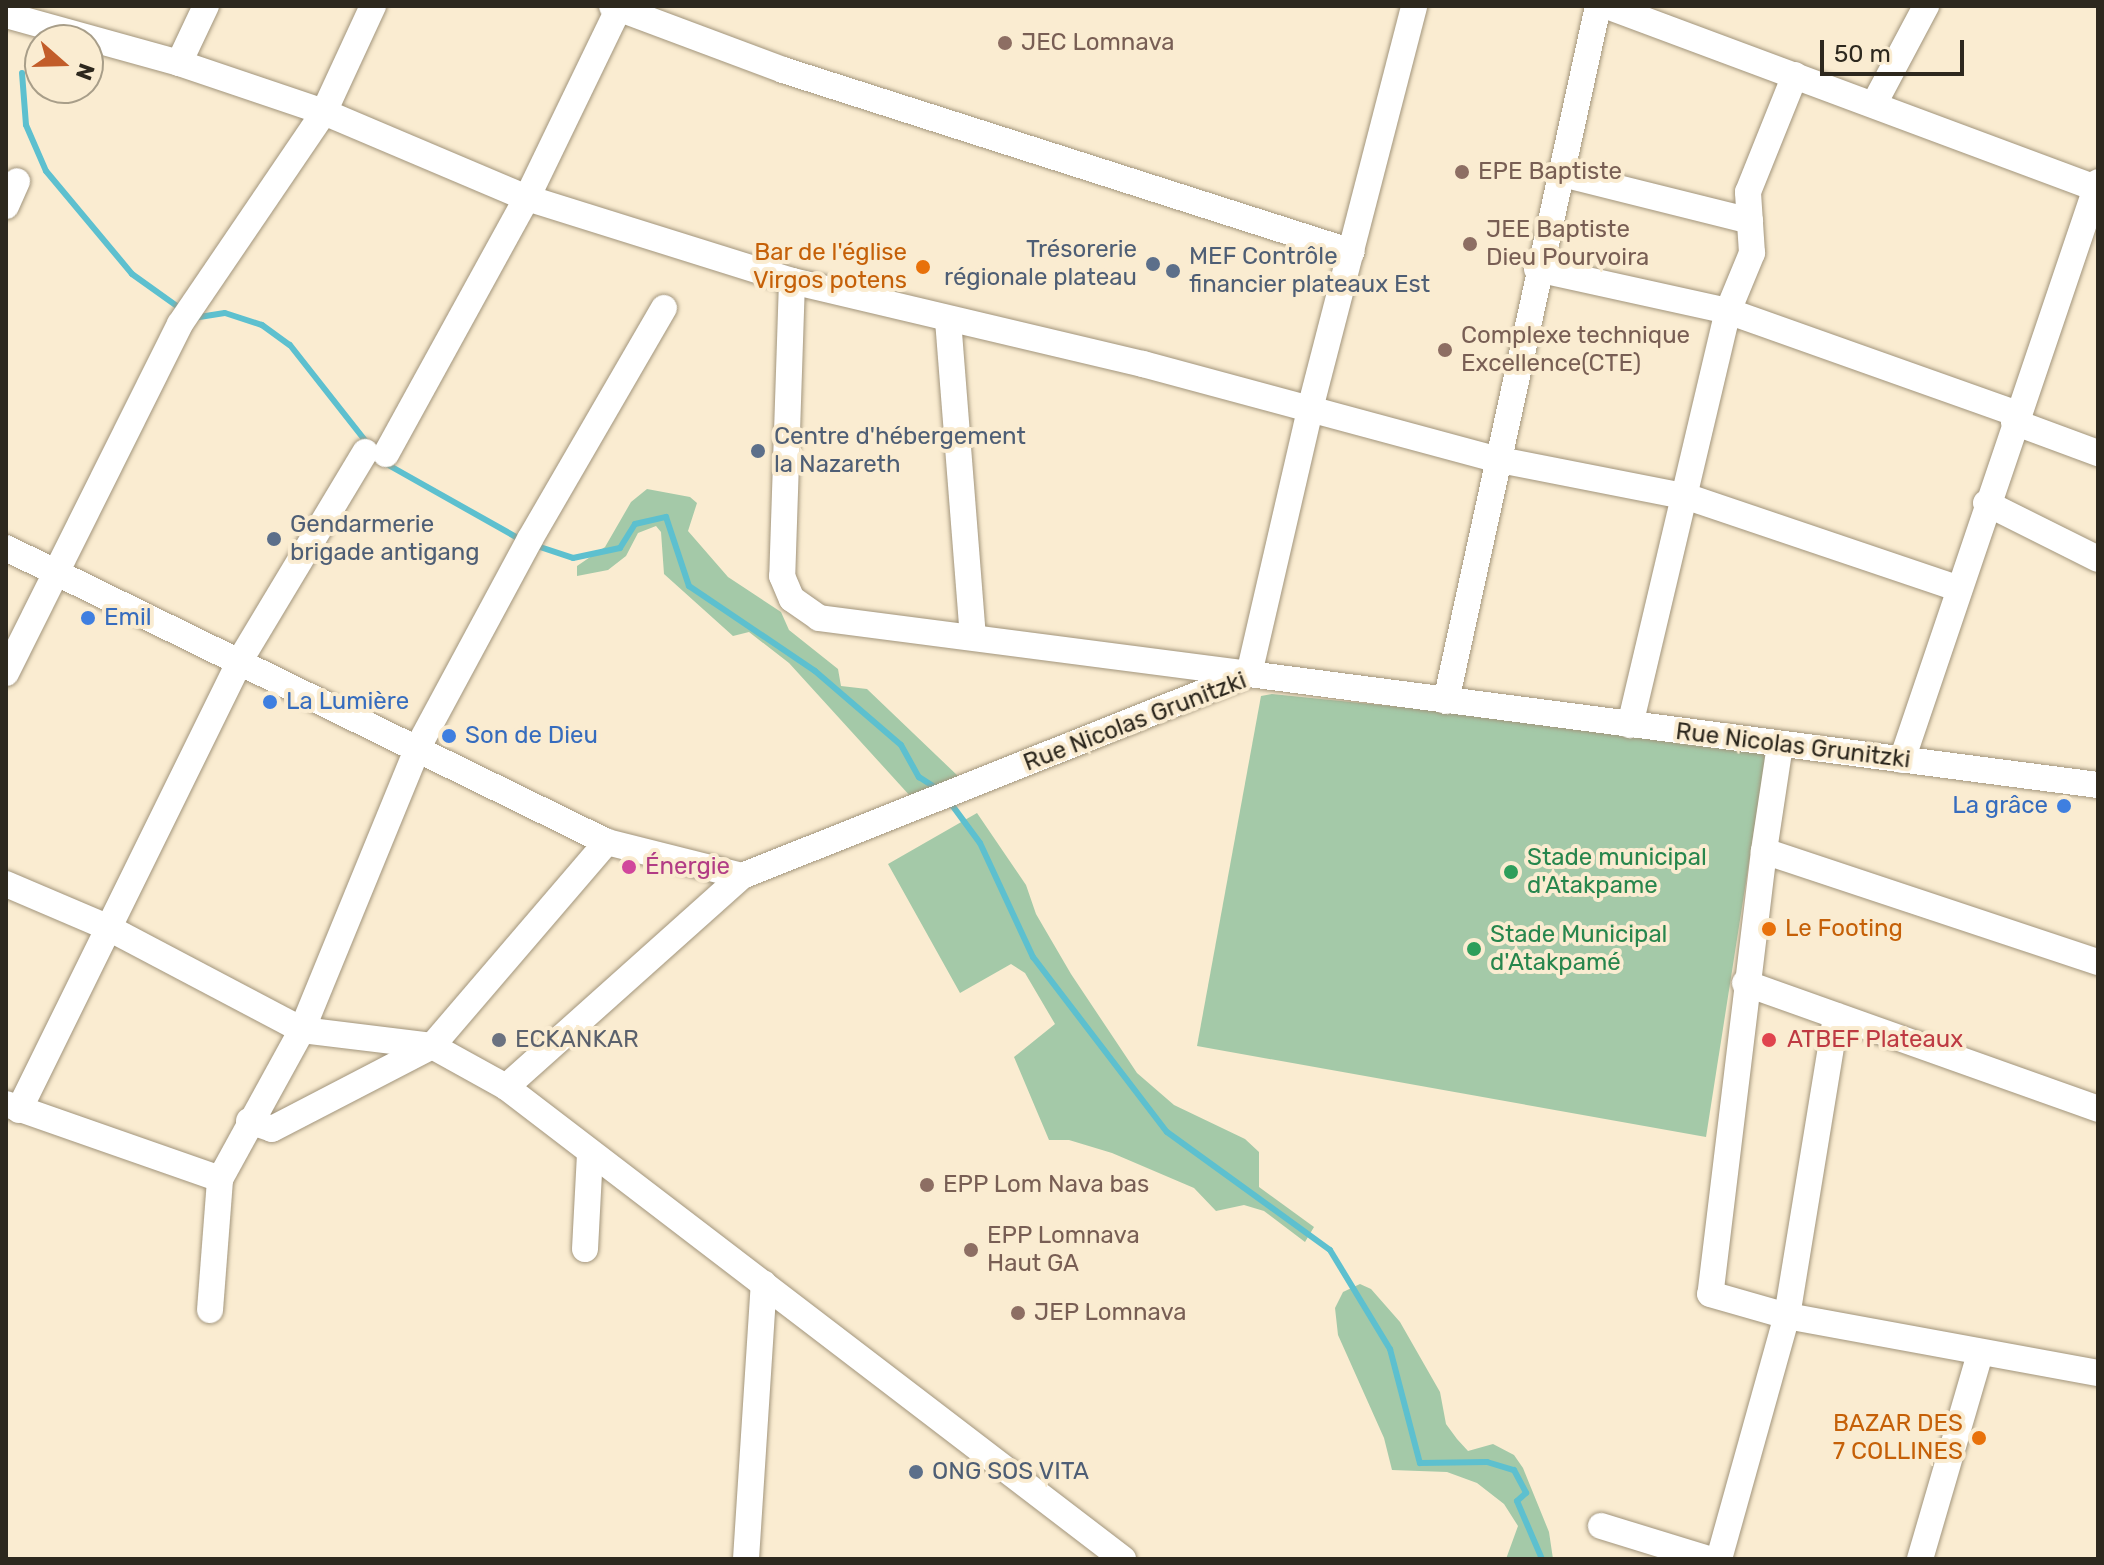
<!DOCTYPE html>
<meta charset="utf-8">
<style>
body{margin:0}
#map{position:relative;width:2104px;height:1565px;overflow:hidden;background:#faecd1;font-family:Rubik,sans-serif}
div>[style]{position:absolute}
.green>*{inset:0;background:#a4c9a8}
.stream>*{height:6px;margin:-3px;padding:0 3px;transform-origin:3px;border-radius:3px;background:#5dc0cf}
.roads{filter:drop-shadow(0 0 2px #a2957c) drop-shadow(0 0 2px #a2957c)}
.minor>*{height:26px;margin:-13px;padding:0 13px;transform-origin:13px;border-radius:13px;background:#fff}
.dots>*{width:22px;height:22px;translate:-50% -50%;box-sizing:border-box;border:4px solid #faecd1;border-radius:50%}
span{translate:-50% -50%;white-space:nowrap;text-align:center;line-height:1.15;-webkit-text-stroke:8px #faecd1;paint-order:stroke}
.education-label{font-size:24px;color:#785e54}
.left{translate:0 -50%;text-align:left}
.service-label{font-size:24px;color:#4e5e75}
.right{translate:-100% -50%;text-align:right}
.food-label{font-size:24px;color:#c56008}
.shop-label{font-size:24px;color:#366cbe}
.street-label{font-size:24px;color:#2d281e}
.leisure-label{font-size:24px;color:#27864d}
.hotel-label{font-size:24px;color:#b23c85}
.worship-label{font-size:24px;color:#5b616d}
.health-label{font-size:24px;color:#be3a42}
.frame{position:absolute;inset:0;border:8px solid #2d281e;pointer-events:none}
.north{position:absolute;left:24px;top:24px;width:80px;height:80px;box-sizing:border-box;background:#faecd1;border:2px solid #a89e89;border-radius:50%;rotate:110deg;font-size:22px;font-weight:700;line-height:32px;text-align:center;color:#2d281e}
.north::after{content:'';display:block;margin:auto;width:28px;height:36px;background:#c25d2a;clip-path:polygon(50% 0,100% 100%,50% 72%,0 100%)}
.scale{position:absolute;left:1820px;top:40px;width:144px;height:36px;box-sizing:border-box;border:4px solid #2d281e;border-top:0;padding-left:10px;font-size:24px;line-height:28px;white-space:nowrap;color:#2d281e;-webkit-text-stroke:6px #faecd1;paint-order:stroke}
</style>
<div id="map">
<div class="green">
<div style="clip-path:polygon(647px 489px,690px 497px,697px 503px,688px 531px,728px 577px,781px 612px,789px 630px,838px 669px,841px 686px,867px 689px,959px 777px,911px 797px,789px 663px,749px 632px,733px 636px,664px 574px,661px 532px,656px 526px,638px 533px,626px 556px,608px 570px,577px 576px,577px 566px,605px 547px,631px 502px)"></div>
<div style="clip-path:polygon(1272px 694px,1558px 723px,1766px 754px,1706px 1137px,1197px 1046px,1261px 696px)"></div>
<div style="clip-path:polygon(977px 813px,1026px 885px,1036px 914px,1071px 974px,1137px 1073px,1174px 1105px,1245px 1139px,1259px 1152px,1259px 1187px,1314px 1227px,1305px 1242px,1264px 1211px,1244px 1205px,1216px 1211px,1194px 1188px,1112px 1153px,1069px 1140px,1049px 1140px,1014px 1057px,1055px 1024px,1025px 973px,1011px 964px,960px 993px,888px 864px)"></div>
<div style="clip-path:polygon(1360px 1284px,1371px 1289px,1400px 1322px,1440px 1392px,1446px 1424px,1457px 1439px,1468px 1451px,1493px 1444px,1514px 1455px,1523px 1468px,1549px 1532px,1553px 1559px,1506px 1559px,1518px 1526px,1504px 1504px,1477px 1483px,1447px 1472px,1392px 1470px,1384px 1438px,1338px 1335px,1335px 1308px,1343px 1292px)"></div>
</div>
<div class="stream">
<div style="left:22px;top:73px;width:52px;rotate:85.6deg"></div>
<div style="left:26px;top:125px;width:50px;rotate:66.5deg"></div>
<div style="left:46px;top:171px;width:134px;rotate:50.1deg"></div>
<div style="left:132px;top:274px;width:60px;rotate:35.5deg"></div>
<div style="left:193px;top:318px;width:32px;rotate:-9deg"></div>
<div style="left:225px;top:313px;width:39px;rotate:18deg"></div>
<div style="left:262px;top:325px;width:34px;rotate:36deg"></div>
<div style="left:290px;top:345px;width:126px;rotate:51.8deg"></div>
<div style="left:383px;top:462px;width:161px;rotate:29.4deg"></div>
<div style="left:534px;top:545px;width:41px;rotate:18.4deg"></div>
<div style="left:573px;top:558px;width:48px;rotate:-12deg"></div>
<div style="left:620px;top:548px;width:28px;rotate:-58deg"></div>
<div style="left:635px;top:524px;width:32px;rotate:-13deg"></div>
<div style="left:666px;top:517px;width:73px;rotate:71.6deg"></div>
<div style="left:689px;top:586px;width:152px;rotate:34deg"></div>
<div style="left:815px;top:671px;width:113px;rotate:40.7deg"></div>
<div style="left:901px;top:745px;width:37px;rotate:61deg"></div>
<div style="left:919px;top:777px;width:24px;rotate:33deg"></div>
<div style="left:949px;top:801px;width:52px;rotate:53.6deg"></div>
<div style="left:980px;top:843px;width:126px;rotate:65.1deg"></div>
<div style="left:1033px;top:957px;width:220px;rotate:52.6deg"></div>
<div style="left:1167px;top:1132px;width:201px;rotate:35.9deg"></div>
<div style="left:1330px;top:1250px;width:116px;rotate:58.8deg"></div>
<div style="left:1390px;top:1349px;width:118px;rotate:75.3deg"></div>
<div style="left:1420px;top:1463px;width:67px;rotate:-0.9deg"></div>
<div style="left:1487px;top:1462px;width:28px;rotate:17deg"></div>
<div style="left:1514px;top:1470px;width:26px;rotate:62deg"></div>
<div style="left:1526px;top:1493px;width:12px;rotate:138deg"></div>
<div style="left:1517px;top:1501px;width:63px;rotate:66.7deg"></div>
</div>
<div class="roads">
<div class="minor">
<div style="left:612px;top:6px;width:183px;rotate:20.5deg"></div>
<div style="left:783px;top:70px;width:597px;rotate:17.74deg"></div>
<div style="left:1607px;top:6px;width:524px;rotate:20.44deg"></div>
<div style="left:6px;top:15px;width:180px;rotate:15.5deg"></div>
<div style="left:179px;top:63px;width:153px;rotate:18.7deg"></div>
<div style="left:324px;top:112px;width:220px;rotate:23deg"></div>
<div style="left:527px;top:198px;width:278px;rotate:17.4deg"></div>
<div style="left:792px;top:281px;width:361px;rotate:13.3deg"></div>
<div style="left:1143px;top:364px;width:365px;rotate:15.1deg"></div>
<div style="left:1495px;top:459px;width:197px;rotate:11.1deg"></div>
<div style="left:1688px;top:497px;width:284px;rotate:18.7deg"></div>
<div style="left:179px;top:63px;width:63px;rotate:-64.7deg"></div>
<div style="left:1874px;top:104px;width:111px;rotate:-62deg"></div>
<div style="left:1558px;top:173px;width:198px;rotate:14deg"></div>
<div style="left:6px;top:206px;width:27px;rotate:-66deg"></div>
<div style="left:1537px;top:269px;width:196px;rotate:12.4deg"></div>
<div style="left:1728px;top:311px;width:307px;rotate:19.6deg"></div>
<div style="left:792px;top:281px;width:295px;rotate:91.9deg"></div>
<div style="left:782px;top:576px;width:25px;rotate:67deg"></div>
<div style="left:792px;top:599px;width:33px;rotate:35deg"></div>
<div style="left:819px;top:618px;width:434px;rotate:7.4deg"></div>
<div style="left:1249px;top:674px;width:272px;rotate:-77deg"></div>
<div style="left:1310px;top:409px;width:416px;rotate:-75.5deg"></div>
<div style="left:948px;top:320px;width:317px;rotate:85.5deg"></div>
<div style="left:2014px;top:422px;width:90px;rotate:20.3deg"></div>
<div style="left:386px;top:454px;width:292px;rotate:-61.2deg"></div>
<div style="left:527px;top:198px;width:213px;rotate:-64.2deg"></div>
<div style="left:1986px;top:503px;width:125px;rotate:26.6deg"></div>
<div style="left:6px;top:548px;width:669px;rotate:26.07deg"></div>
<div style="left:607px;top:842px;width:139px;rotate:14.1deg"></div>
<div style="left:6px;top:673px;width:390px;rotate:-63.5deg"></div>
<div style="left:180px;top:324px;width:256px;rotate:-55.8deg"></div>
<div style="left:324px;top:112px;width:117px;rotate:-65.2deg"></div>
<div style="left:1446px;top:701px;width:711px;rotate:-77.66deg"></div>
<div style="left:1630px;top:725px;width:425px;rotate:-76.7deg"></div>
<div style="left:1728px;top:311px;width:63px;rotate:-67.5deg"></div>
<div style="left:1752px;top:253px;width:61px;rotate:-93.8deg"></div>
<div style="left:1748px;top:192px;width:126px;rotate:-68.1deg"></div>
<div style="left:1780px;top:745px;width:107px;rotate:98.6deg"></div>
<div style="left:1764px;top:851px;width:352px;rotate:18.4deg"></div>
<div style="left:1902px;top:760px;width:610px;rotate:-71.27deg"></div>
<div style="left:1764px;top:851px;width:446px;rotate:96.9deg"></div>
<div style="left:1710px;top:1294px;width:80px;rotate:15.9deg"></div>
<div style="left:1787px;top:1316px;width:316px;rotate:10.4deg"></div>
<div style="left:6px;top:884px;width:110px;rotate:23.1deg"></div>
<div style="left:107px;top:927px;width:221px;rotate:27.8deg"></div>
<div style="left:302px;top:1030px;width:131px;rotate:7deg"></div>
<div style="left:432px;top:1046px;width:85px;rotate:29deg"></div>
<div style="left:506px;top:1087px;width:777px;rotate:37.42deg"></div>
<div style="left:1745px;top:983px;width:375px;rotate:19.6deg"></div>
<div style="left:506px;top:1087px;width:317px;rotate:-41.8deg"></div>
<div style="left:742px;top:876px;width:546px;rotate:-21.72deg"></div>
<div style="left:1249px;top:674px;width:856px;rotate:7.45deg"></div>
<div style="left:6px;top:1104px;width:227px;rotate:19.3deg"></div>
<div style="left:19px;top:1110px;width:499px;rotate:-63.8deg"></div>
<div style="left:239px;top:662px;width:245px;rotate:-59deg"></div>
<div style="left:249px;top:1121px;width:24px;rotate:19deg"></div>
<div style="left:272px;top:1129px;width:180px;rotate:-27.4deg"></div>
<div style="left:432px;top:1046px;width:269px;rotate:-49.4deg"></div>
<div style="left:585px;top:1249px;width:97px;rotate:-87deg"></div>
<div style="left:210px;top:1310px;width:131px;rotate:-85.6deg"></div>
<div style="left:220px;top:1179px;width:170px;rotate:-61.2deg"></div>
<div style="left:302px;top:1030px;width:304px;rotate:-67.7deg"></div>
<div style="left:417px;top:749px;width:238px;rotate:-61.7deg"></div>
<div style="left:530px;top:539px;width:267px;rotate:-59.9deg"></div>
<div style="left:1601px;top:1526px;width:112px;rotate:17.1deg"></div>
<div style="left:746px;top:1559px;width:276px;rotate:-86.3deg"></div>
<div style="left:1719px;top:1559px;width:252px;rotate:-74.4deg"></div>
<div style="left:1787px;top:1316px;width:304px;rotate:-80.7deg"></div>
<div style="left:1920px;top:1559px;width:214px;rotate:-73.7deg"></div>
</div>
</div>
<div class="dots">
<div style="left:1005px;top:43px;background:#8d6e63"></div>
<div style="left:1462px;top:172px;background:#8d6e63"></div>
<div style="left:1470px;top:244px;background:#8d6e63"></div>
<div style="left:1153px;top:264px;background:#5c6f8a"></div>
<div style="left:923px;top:267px;background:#e8710a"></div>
<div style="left:1173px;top:271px;background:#5c6f8a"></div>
<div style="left:1445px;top:350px;background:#8d6e63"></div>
<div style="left:758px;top:451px;background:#5c6f8a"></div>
<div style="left:274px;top:539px;background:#5c6f8a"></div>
<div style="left:88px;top:618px;background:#3f7fe0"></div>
<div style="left:270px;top:702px;background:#3f7fe0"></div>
<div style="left:449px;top:736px;background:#3f7fe0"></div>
<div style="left:2064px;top:806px;background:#3f7fe0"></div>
<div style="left:629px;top:867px;background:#d1479c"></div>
<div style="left:1511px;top:872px;background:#2e9e5b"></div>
<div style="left:1769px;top:929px;background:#e8710a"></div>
<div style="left:1474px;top:949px;background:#2e9e5b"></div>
<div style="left:499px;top:1040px;background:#6b7280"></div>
<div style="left:1769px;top:1040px;background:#e0444e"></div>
<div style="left:927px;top:1185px;background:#8d6e63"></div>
<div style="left:971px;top:1250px;background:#8d6e63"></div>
<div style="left:1018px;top:1313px;background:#8d6e63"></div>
<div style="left:1979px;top:1438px;background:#e8710a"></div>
<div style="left:916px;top:1472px;background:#5c6f8a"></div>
</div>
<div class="education-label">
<span class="left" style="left:1021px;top:43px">JEC Lomnava</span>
<span class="left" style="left:1478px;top:172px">EPE Baptiste</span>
<span class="left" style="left:1486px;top:244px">JEE Baptiste<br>Dieu Pourvoira</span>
<span class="left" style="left:1461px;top:350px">Complexe technique<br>Excellence(CTE)</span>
<span class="left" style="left:943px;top:1185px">EPP Lom Nava bas</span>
<span class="left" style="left:987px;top:1250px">EPP Lomnava<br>Haut GA</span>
<span class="left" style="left:1034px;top:1313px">JEP Lomnava</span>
</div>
<div class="service-label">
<span class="right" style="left:1137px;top:264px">Trésorerie<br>régionale plateau</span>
<span class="left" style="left:1189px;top:271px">MEF Contrôle<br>financier plateaux Est</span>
<span class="left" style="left:774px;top:451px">Centre d'hébergement<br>la Nazareth</span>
<span class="left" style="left:290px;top:539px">Gendarmerie<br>brigade antigang</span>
<span class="left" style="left:932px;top:1472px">ONG SOS VITA</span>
</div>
<div class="food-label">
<span class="right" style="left:907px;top:267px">Bar de l'église<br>Virgos potens</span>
<span class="left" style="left:1785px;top:929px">Le Footing</span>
<span class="right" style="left:1963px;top:1438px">BAZAR DES<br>7 COLLINES</span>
</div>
<div class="shop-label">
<span class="left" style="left:104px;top:618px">Emil</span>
<span class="left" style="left:286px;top:702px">La Lumière</span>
<span class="left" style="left:465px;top:736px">Son de Dieu</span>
<span class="right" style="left:2048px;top:806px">La grâce</span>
</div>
<div class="street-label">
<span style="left:1135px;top:722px;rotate:-21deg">Rue Nicolas Grunitzki</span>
<span style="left:1793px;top:746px;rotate:7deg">Rue Nicolas Grunitzki</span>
</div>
<div class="leisure-label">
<span class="left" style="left:1527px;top:872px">Stade municipal<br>d'Atakpame</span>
<span class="left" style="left:1490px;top:949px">Stade Municipal<br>d'Atakpamé</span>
</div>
<div class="hotel-label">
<span class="left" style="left:645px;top:867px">Énergie</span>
</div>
<div class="worship-label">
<span class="left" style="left:515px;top:1040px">ECKANKAR</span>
</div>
<div class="health-label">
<span class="left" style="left:1787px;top:1040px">ATBEF Plateaux</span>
</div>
<div class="frame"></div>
<div class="north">N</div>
<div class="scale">50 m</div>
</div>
